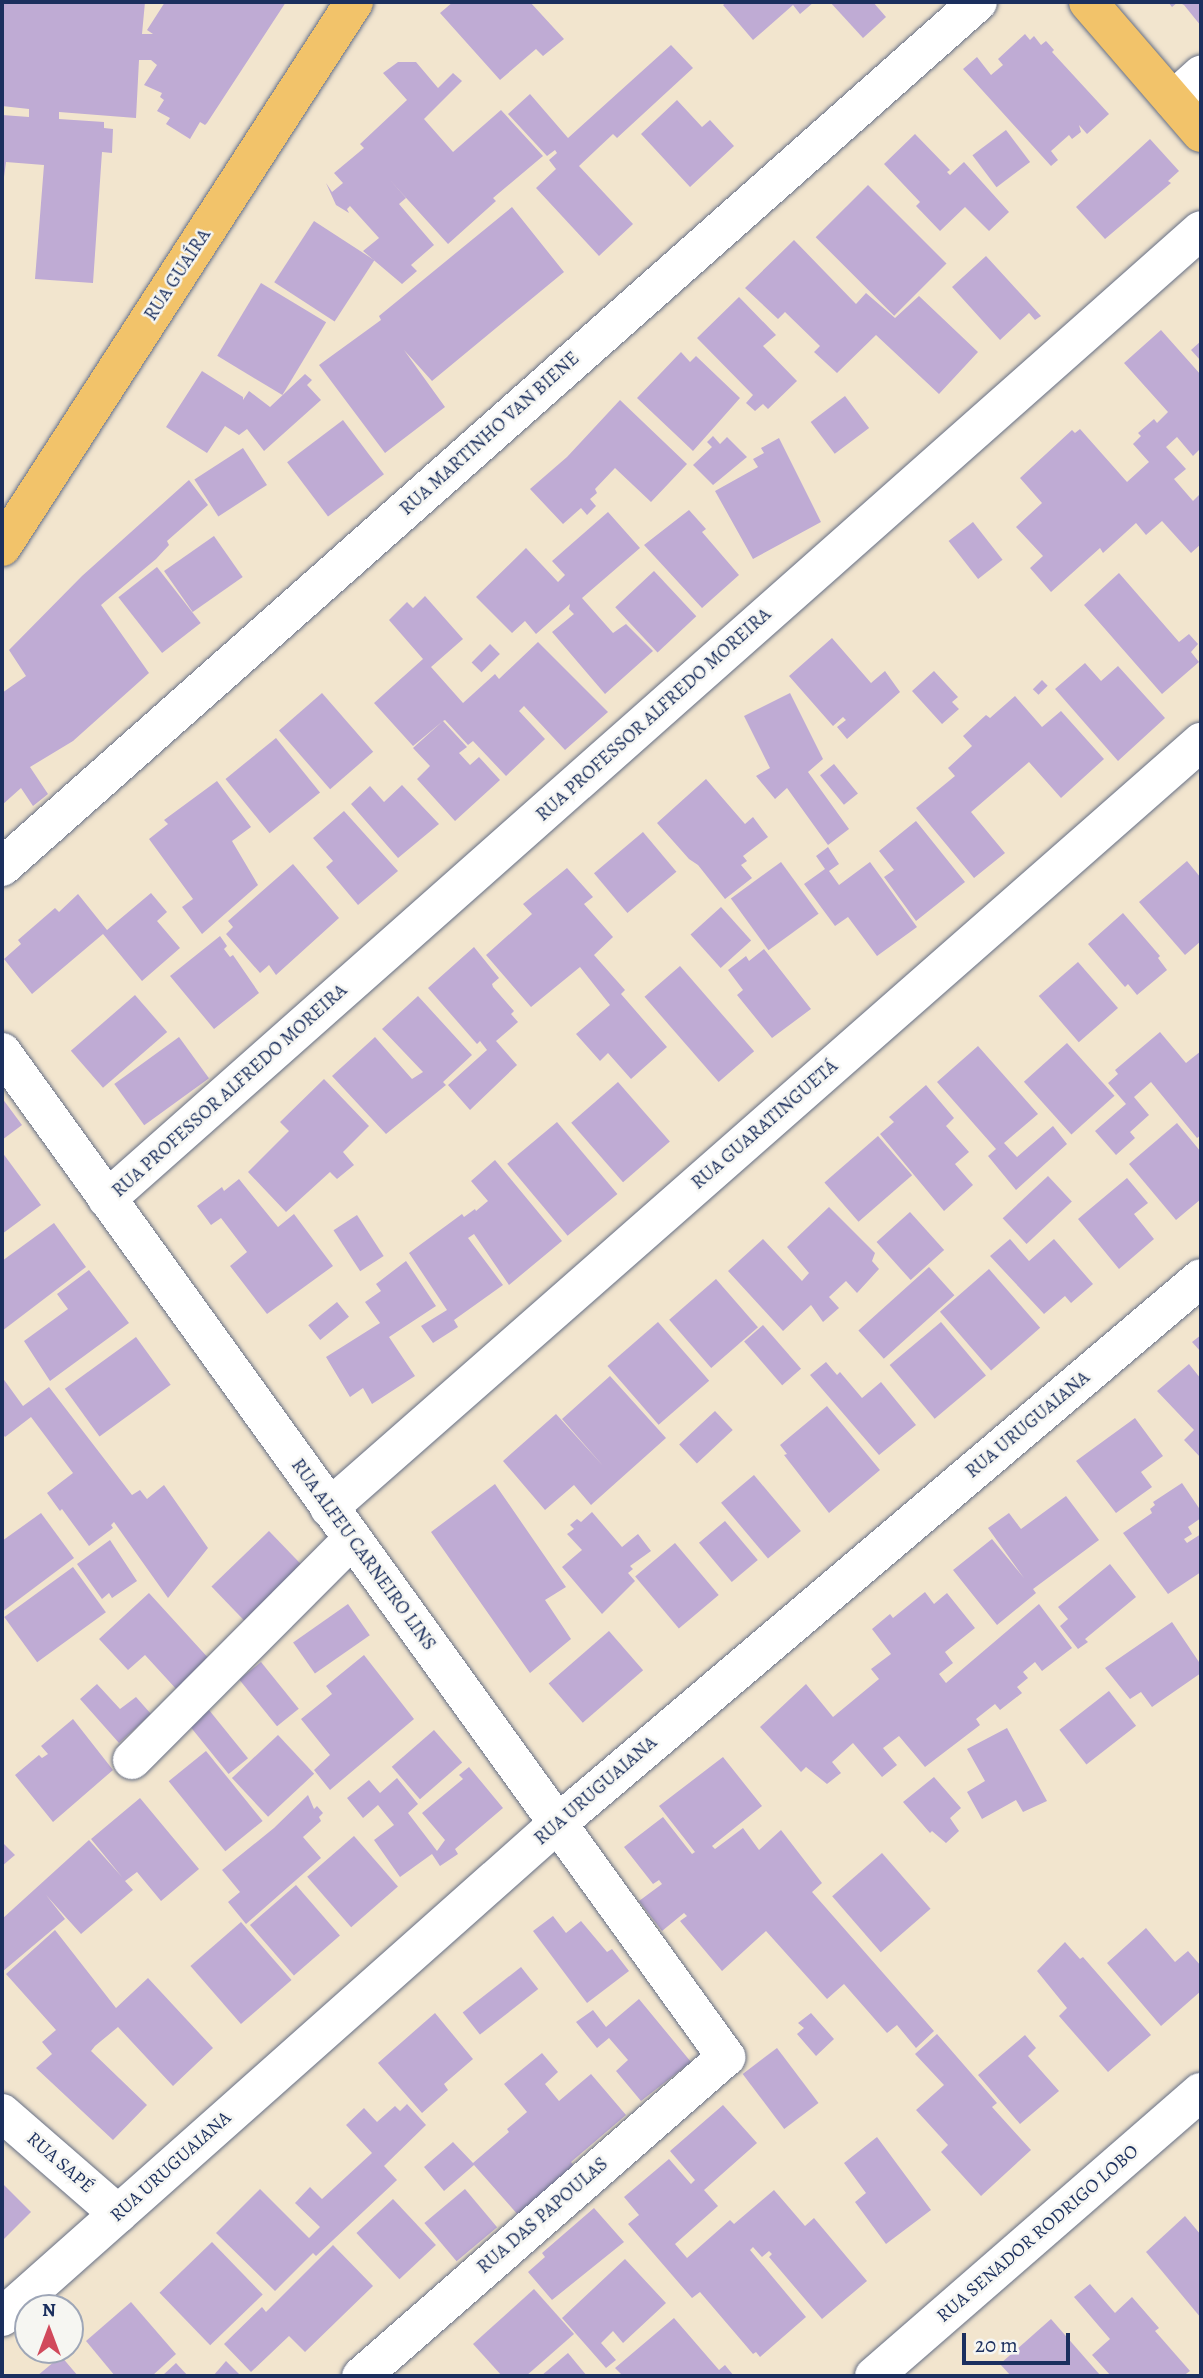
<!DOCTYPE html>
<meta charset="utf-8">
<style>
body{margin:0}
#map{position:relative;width:1203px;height:2378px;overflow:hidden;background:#f2e5ce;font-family:Alegreya,serif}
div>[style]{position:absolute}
.building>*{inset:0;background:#bfabd4;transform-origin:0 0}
.roads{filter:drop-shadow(0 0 2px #666f85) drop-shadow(0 0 2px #666f85)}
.minor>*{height:38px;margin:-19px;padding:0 19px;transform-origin:19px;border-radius:19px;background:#fff}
.major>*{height:38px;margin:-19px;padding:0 19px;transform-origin:19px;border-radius:19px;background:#f2c36a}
span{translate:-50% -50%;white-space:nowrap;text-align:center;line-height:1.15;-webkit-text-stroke:5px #f6f6f2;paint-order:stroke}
.street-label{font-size:19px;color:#1b2f5e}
.frame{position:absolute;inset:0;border:4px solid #1b2f5e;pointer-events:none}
.north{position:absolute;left:14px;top:2294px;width:70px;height:70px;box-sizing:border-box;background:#f6f6f2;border:2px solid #9ea6b7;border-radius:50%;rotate:0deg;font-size:19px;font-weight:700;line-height:28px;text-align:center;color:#1b2f5e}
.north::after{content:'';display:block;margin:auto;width:24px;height:32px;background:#d1495b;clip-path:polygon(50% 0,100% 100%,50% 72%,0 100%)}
.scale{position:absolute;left:962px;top:2333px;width:108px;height:32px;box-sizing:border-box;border:4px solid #1b2f5e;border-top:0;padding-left:9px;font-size:21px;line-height:24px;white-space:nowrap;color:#1b2f5e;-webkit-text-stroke:5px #f6f6f2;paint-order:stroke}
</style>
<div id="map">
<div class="building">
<div style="clip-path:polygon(2px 2px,145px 2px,142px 34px,153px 34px,147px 30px,165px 2px,286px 2px,207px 123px,205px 125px,200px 122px,190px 139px,166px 124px,170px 118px,157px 111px,164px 100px,160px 97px,162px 93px,144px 85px,157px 65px,151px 60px,139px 60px,136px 118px,59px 112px,59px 119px,104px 122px,104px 128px,113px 129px,112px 153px,102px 152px,93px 283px,35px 279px,44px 165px,6px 162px,2px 192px,2px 115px,29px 117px,29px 109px,2px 106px)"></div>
<div style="clip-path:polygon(453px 2px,530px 2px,564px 39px,543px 56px,536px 49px,500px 80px,440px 13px)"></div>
<div style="clip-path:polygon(727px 2px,814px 2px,800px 14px,793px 5px,753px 40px,723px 5px)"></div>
<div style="clip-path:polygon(830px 2px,873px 2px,886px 17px,863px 38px)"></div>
<div style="clip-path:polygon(1168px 2px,1201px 2px,1201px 26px,1184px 5px,1178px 2px,1172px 7px)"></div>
<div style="clip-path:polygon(1025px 34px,1030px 40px,1034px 36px,1041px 45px,1046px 41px,1054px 50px,1052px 52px,1109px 114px,1087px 134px,1079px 125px,1081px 132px,1072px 139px,1069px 135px,1051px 151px,1058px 160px,1051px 166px,963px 69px,977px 57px,991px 75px,1003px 65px,998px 59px)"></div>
<div style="clip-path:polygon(671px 45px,693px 68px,617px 138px,613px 134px,579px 166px,633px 224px,599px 256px,536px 188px,556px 169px,549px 160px,557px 153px,555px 150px,547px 156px,508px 114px,530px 94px,568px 138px)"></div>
<div style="clip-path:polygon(398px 62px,416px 62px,438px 88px,453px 73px,462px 81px,424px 119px,453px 152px,501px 110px,543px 156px,493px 198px,496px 201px,448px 244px,389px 179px,406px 198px,399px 204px,434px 245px,411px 265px,417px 271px,402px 284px,363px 251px,379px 238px,350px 206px,347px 209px,349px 213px,336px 205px,326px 183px,332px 192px,343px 183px,334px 173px,364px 148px,360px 144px,407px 100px,383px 73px)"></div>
<div style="clip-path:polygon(677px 100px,702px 127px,710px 120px,734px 146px,690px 187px,641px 134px)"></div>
<div style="left:1006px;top:130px;width:40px;height:42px;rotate:53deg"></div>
<div style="clip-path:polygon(915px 134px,950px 170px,947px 172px,950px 175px,964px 162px,1009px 212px,989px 231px,965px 207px,940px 231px,916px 206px,920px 202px,884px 164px)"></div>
<div style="clip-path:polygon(1150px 139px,1179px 171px,1168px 181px,1171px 183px,1105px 239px,1076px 207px)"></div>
<div style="left:868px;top:185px;width:111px;height:74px;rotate:45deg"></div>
<div style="clip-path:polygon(512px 207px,564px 272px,432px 381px,404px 350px,445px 407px,385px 453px,319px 365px,381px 320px,379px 316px)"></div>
<div style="left:314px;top:221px;width:72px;height:73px;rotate:33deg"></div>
<div style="clip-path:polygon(794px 240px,856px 304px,866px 293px,895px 318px,919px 296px,978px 352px,939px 394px,876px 335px,837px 373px,814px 352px,820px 346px,785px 312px,778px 319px,745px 288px)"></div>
<div style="clip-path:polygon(986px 256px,1041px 316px,1035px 320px,1029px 313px,1000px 340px,952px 287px)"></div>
<div style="left:261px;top:283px;width:76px;height:85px;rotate:31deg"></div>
<div style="clip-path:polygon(739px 297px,776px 335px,763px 346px,797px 381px,768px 409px,763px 404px,755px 411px,746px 403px,753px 395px,697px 338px)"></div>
<div style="clip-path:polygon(1161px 330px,1201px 375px,1201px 448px,1193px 456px,1177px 437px,1166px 447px,1186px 469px,1174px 479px,1193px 501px,1201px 493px,1201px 544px,1191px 553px,1162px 521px,1146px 535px,1136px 523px,1103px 553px,1100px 548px,1051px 592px,1030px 568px,1043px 556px,1016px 527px,1042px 503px,1020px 478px,1072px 430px,1075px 433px,1080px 429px,1127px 482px,1149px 462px,1133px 444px,1141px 436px,1138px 433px,1154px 419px,1157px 423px,1168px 412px,1124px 363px)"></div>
<div style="clip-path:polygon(1201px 341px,1201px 361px,1191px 350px)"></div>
<div style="clip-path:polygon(681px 352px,690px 362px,696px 356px,740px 398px,693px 451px,637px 398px)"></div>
<div style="clip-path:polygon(202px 371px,243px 397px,243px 400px,249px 391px,270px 407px,305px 374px,312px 380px,307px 385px,321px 400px,264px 451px,247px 429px,239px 435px,225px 426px,207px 453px,166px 427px)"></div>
<div style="left:845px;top:396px;width:40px;height:43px;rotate:53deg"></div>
<div style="clip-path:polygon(620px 400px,687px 464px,651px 502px,615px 468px,595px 489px,597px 493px,590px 499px,596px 506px,587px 515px,581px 508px,563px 524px,530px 489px,567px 457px)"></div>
<div style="left:343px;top:420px;width:68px;height:70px;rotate:53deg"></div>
<div style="clip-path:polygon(713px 436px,720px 444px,727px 437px,747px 457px,713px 485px,693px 465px,712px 447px,707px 442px)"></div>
<div style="clip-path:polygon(779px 438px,821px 522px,753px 559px,715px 491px,758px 467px,753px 459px,764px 453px,761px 448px)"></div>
<div style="left:243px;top:448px;width:44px;height:58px;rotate:57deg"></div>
<div style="clip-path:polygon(189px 480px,208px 505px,167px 541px,169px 545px,156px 559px,101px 605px,149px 673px,73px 741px,30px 767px,48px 794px,33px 806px,21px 788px,2px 805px,2px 693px,26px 676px,9px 650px,82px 576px)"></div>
<div style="clip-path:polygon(689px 510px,706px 529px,702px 532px,739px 575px,702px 608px,644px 545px)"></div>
<div style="clip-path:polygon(608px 512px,640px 548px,582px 598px,613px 633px,626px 624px,653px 651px,605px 694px,552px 632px,574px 614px,569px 609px,570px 604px,536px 634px,525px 621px,512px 633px,476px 597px,526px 548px,558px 582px,565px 575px,552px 561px)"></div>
<div style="left:973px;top:522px;width:48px;height:31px;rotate:52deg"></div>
<div style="left:214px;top:536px;width:50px;height:61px;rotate:55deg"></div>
<div style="left:157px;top:567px;width:71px;height:49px;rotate:52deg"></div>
<div style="left:654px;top:571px;width:62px;height:53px;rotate:47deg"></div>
<div style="clip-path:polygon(1119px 573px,1179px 642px,1189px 634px,1198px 644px,1191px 652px,1199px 662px,1162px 694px,1084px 605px)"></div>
<div style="clip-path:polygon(425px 596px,463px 639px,431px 667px,463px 703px,495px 674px,499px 679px,538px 642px,608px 712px,565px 750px,524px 706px,519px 711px,545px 739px,506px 776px,473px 741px,468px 745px,445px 720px,443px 721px,467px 747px,459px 753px,470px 765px,479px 757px,500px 780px,455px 821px,417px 779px,430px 766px,413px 748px,443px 721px,413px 746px,374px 703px,423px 659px,389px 620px,407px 602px,413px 608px)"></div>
<div style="clip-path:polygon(832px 638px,871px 683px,885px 671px,900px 692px,847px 739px,837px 727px,846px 720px,843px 717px,833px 726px,789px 676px)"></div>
<div style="left:490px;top:644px;width:14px;height:26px;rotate:45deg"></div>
<div style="clip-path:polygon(1085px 663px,1101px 681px,1118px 666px,1165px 718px,1118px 761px,1055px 689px)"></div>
<div style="clip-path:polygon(934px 671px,958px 697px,952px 702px,959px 709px,942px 724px,912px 691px)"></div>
<div style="left:1042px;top:680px;width:8px;height:13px;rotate:45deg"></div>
<div style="left:322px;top:693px;width:78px;height:57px;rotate:49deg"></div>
<div style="clip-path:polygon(790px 693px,823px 759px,808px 772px,849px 829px,828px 845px,787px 788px,775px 799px,756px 776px,770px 768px,744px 716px)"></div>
<div style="clip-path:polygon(1015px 696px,1042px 727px,1061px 711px,1104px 759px,1061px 798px,1029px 762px,971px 812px,1005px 853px,974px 878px,916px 808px,955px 776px,948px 768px,972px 746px,963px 736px,986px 715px,990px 718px)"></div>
<div style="left:276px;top:738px;width:70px;height:65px;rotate:51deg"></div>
<div style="left:834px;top:764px;width:38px;height:18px;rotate:51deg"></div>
<div style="clip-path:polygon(706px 779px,745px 824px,753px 817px,768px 837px,743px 856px,747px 861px,741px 865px,752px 878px,725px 899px,698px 865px,689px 859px,657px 823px)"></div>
<div style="clip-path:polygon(217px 781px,251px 827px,232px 841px,258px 885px,202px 934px,182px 907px,193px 899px,149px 839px,168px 824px,164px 820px)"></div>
<div style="clip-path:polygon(402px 785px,439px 824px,398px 858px,351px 804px,370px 786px,384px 802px)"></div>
<div style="clip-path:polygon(344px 811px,398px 871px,358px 905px,326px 867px,333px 861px,313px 838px)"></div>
<div style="clip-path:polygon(916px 821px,965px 882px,916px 921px,884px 877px,894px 870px,879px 851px)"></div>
<div style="left:643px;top:832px;width:52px;height:64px;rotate:50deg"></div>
<div style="clip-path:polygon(828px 847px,839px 864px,829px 871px,839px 885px,870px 862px,917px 927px,877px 956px,848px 917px,835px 926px,804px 884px,825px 869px,816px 856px)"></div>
<div style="clip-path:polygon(1187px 861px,1201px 878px,1201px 941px,1185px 955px,1139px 902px)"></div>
<div style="left:781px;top:862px;width:64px;height:62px;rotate:54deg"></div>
<div style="clip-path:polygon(293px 864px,339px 918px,276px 975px,269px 965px,260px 973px,226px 934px,233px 927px,228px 921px)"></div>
<div style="clip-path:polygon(567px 868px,593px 897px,584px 904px,613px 937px,594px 955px,625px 990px,621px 994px,667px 1047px,631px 1079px,608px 1053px,600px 1061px,576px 1034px,610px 1005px,580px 967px,531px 1007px,486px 955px,532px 914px,523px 904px)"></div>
<div style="clip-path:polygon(151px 893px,167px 912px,157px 921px,180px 948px,142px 981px,103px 934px,32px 994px,4px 959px,21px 944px,18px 940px,55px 908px,59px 912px,78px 894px,107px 930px)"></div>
<div style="left:721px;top:907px;width:45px;height:41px;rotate:48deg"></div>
<div style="clip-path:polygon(1123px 913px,1160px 956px,1158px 958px,1167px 970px,1137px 995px,1128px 984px,1125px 987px,1088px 944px)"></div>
<div style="clip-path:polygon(220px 936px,227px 946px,224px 949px,230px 957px,233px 955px,259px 993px,214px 1029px,170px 976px)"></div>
<div style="clip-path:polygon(474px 947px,499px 978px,492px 984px,493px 987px,514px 1011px,511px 1014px,518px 1022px,496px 1041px,517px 1065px,470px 1110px,448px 1085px,487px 1050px,480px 1041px,477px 1044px,428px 988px)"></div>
<div style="clip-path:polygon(764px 949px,811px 1009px,772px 1038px,737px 995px,743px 990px,728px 970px,746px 956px,749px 961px)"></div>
<div style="left:1078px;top:962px;width:61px;height:52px;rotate:49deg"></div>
<div style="left:680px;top:966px;width:113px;height:47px;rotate:49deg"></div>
<div style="left:135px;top:995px;width:49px;height:85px;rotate:49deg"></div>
<div style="clip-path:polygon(418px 996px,472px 1055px,443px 1082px,446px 1085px,386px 1134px,332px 1076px,375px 1037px,412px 1079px,423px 1072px,382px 1029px)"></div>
<div style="clip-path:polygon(1160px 1032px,1186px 1063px,1201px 1051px,1201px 1135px,1197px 1138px,1151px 1082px,1134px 1097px,1149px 1115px,1130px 1132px,1135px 1138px,1116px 1155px,1095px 1131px,1126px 1104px,1108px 1083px,1118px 1074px,1115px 1070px)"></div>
<div style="left:179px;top:1037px;width:51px;height:80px;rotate:54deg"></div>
<div style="left:1067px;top:1043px;width:71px;height:58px;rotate:48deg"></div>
<div style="clip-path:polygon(978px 1046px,1038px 1114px,1004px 1143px,1017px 1157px,1053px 1126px,1067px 1144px,1016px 1190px,988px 1156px,996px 1149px,937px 1082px)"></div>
<div style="clip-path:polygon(324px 1079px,369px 1126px,343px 1152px,354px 1165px,337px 1179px,330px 1172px,286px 1212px,248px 1172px,289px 1131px,280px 1122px)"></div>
<div style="left:618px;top:1082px;width:79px;height:62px;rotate:49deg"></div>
<div style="clip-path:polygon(926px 1085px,954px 1118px,946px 1126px,969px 1152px,955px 1164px,973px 1185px,944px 1211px,880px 1134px,894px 1122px,889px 1117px)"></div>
<div style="clip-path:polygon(2px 1098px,22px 1125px,2px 1140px)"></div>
<div style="left:557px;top:1122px;width:94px;height:65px;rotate:50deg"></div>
<div style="clip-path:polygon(1177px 1123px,1201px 1152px,1201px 1199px,1176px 1220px,1129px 1164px)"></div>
<div style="left:878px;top:1136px;width:52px;height:71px;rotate:49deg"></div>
<div style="clip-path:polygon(2px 1152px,41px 1205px,2px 1234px)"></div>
<div style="clip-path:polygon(495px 1160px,562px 1241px,509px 1285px,474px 1234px,468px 1238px,503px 1285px,454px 1320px,458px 1327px,433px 1343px,421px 1326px,447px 1310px,409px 1253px,462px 1214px,464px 1217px,475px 1209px,476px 1211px,488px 1201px,471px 1181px)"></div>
<div style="left:1048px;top:1176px;width:35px;height:62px;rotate:47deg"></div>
<div style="clip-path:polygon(1127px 1178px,1148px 1203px,1134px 1214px,1154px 1239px,1119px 1269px,1078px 1219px)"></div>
<div style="clip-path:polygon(239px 1179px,278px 1227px,294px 1214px,333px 1266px,267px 1314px,230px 1266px,247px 1252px,221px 1218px,211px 1225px,197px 1206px,222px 1187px,224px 1191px)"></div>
<div style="clip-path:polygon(829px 1207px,875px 1253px,872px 1261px,879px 1269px,857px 1293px,846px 1281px,829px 1297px,839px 1308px,823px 1322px,811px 1305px,783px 1331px,728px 1271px,763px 1239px,802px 1281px,809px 1273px,787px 1247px)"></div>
<div style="left:910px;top:1212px;width:51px;height:45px;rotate:48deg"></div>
<div style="left:357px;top:1215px;width:49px;height:28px;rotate:57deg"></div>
<div style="clip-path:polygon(54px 1223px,86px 1267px,2px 1331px,2px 1261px)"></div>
<div style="clip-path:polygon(1010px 1239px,1029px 1261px,1054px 1239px,1093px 1284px,1071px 1303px,1065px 1296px,1044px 1314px,990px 1256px)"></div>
<div style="clip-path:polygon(406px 1261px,436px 1306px,389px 1337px,415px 1376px,372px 1404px,363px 1388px,350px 1397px,326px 1357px,380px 1323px,365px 1302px,381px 1291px,376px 1284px)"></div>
<div style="left:929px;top:1267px;width:38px;height:95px;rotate:48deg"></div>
<div style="left:989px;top:1269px;width:78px;height:65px;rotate:49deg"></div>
<div style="clip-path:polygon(89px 1270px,129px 1323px,50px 1381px,24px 1341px,68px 1309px,57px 1294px)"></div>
<div style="left:716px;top:1279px;width:64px;height:62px;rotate:49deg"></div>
<div style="left:337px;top:1302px;width:19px;height:37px;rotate:51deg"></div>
<div style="left:658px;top:1322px;width:78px;height:67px;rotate:49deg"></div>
<div style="left:941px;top:1322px;width:70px;height:67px;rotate:50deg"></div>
<div style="left:763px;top:1325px;width:58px;height:25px;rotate:49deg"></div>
<div style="clip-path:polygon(1201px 1335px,1201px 1352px,1192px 1342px)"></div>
<div style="left:136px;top:1337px;width:59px;height:88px;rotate:54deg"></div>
<div style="clip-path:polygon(826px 1362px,837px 1375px,840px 1372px,862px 1398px,881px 1382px,916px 1425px,879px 1455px,810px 1375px)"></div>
<div style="clip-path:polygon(1189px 1364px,1201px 1379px,1201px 1458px,1184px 1440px,1194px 1430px,1157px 1391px)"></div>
<div style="clip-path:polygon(610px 1376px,666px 1438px,591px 1505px,574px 1485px,545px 1510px,503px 1461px,556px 1414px,604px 1467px,562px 1419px)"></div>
<div style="clip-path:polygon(2px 1377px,23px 1406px,49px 1387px,132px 1495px,140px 1490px,147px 1499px,164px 1485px,208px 1548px,168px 1598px,114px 1522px,111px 1525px,113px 1528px,89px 1546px,62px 1509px,60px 1511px,47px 1493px,73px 1473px,31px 1417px,5px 1437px,2px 1433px)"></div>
<div style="clip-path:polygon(827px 1406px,880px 1470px,829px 1513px,784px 1455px,787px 1454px,780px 1445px)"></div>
<div style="left:715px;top:1411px;width:26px;height:49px;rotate:47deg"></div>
<div style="clip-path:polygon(1135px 1418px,1163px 1456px,1141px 1472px,1152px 1487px,1116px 1513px,1076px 1461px)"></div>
<div style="left:754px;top:1475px;width:73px;height:43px;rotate:50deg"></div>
<div style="clip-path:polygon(1182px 1483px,1201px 1511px,1201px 1518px,1188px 1527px,1192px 1534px,1184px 1539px,1187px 1543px,1201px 1534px,1201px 1572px,1168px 1594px,1123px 1533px,1152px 1513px,1150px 1509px,1155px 1505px,1153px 1502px)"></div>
<div style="clip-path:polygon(495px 1484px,566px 1587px,545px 1600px,571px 1639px,530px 1673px,431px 1532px)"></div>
<div style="clip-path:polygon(1066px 1496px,1099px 1540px,1033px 1589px,1036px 1593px,997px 1625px,953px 1570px,992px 1539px,1024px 1578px,988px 1528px,1009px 1513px,1021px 1529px)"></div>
<div style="clip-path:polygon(592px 1512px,622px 1547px,638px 1534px,651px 1551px,630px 1566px,633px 1569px,628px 1573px,635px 1581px,602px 1614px,562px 1567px,582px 1550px,567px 1534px,574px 1529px,570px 1525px,577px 1519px,581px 1522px)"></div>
<div style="clip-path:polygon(41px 1513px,74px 1558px,2px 1612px,2px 1541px)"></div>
<div style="left:725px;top:1521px;width:51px;height:34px;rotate:50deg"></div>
<div style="left:269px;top:1531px;width:53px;height:80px;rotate:46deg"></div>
<div style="clip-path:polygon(110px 1540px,137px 1581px,112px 1598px,109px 1593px,102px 1599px,77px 1564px)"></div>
<div style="left:675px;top:1543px;width:68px;height:52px;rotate:50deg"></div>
<div style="clip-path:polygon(1110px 1564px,1136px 1597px,1085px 1639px,1088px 1642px,1078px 1649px,1060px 1626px,1068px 1619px,1058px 1607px)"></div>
<div style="left:73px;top:1567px;width:56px;height:85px;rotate:54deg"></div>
<div style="clip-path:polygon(925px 1592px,934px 1604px,947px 1593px,975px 1628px,945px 1652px,953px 1663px,939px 1674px,946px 1683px,1039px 1604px,1072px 1648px,1042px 1671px,1035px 1662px,1023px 1672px,1028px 1678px,1017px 1687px,1022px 1693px,1000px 1710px,995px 1704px,976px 1719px,980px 1725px,925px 1767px,899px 1736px,883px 1748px,897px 1765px,882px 1777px,853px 1743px,832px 1762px,841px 1773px,827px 1784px,806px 1767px,801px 1772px,760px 1727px,806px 1684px,833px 1717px,879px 1679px,871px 1669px,891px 1654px,872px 1629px,890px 1614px,893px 1618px)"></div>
<div style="clip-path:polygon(149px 1593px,211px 1661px,178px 1691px,145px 1655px,128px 1670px,99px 1639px)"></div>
<div style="left:348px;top:1604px;width:38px;height:67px;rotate:55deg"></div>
<div style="clip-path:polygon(1172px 1622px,1201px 1665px,1201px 1673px,1152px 1707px,1141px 1692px,1130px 1699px,1105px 1668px)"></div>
<div style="left:609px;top:1631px;width:52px;height:80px;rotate:49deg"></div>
<div style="clip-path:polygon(364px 1655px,414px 1719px,330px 1790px,314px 1770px,330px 1755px,301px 1719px,332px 1694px,326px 1686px)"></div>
<div style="left:261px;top:1662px;width:60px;height:28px;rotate:51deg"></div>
<div style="clip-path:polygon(97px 1684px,120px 1709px,136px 1697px,151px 1714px,119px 1743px,80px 1699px)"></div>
<div style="left:1109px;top:1691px;width:44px;height:63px;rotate:52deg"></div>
<div style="left:209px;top:1710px;width:62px;height:25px;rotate:51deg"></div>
<div style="clip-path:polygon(73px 1719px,113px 1770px,53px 1822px,15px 1775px,39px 1755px,42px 1758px,48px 1754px,41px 1746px)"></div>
<div style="clip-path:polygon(1007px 1728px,1047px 1801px,1023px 1812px,1016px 1800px,982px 1819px,967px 1792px,985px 1781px,967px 1749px)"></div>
<div style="left:434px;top:1730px;width:43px;height:56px;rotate:49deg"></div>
<div style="left:278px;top:1735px;width:53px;height:63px;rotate:47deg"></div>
<div style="left:206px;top:1751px;width:90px;height:48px;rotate:51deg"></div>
<div style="clip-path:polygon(723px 1757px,762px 1806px,712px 1846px,715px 1849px,743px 1828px,759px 1850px,781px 1830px,822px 1883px,812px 1892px,934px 2031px,916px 2048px,897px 2025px,887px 2033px,844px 1984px,827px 1999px,766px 1931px,722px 1971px,680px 1921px,687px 1916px,684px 1913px,662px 1931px,639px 1901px,662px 1884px,659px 1880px,653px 1884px,624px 1847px,663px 1817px,692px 1854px,695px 1852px,659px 1806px)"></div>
<div style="clip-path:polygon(469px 1767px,503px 1808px,455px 1849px,458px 1854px,440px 1866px,432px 1854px,400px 1877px,374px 1840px,394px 1825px,378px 1805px,363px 1818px,347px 1798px,369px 1780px,380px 1793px,397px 1778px,418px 1804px,408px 1813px,437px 1851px,445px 1840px,422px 1813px,463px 1779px,459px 1775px)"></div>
<div style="clip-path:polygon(934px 1777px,961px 1808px,950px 1818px,959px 1831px,946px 1843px,932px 1831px,930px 1833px,903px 1802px)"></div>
<div style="clip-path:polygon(308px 1795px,314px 1809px,317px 1806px,323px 1813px,319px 1817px,321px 1821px,303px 1837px,321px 1858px,246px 1924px,228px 1902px,240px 1892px,222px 1870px,274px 1828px)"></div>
<div style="clip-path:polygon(140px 1798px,199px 1869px,161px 1901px,137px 1872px,125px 1881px,133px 1890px,81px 1934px,46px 1895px,65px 1919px,2px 1972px,2px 1919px,89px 1840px,122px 1877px,91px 1839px)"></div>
<div style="left:354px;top:1836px;width:67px;height:62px;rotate:49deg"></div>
<div style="clip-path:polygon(2px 1842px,15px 1855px,2px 1866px)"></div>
<div style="left:882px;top:1853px;width:74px;height:66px;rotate:49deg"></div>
<div style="left:296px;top:1885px;width:67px;height:61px;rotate:49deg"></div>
<div style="clip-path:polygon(553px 1916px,566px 1933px,581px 1921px,607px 1952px,612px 1949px,629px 1971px,587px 2003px,533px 1931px)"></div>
<div style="left:241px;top:1922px;width:77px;height:67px;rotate:49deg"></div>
<div style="clip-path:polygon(1146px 1928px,1175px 1962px,1188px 1951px,1201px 1966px,1201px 1991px,1161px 2026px,1107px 1963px)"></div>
<div style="clip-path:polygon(55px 1930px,116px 2008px,148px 1978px,213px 2048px,173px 2086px,118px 2027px,95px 2046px,91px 2051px,147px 2105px,113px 2140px,36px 2068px,52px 2054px,42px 2042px,56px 2030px,6px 1974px)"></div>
<div style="clip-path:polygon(1065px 1942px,1080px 1959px,1083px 1957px,1151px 2035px,1108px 2072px,1059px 2016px,1067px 2008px,1037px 1971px)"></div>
<div style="left:521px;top:1967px;width:28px;height:74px;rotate:52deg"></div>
<div style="clip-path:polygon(639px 1999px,691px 2062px,641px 2101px,616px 2071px,628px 2060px,609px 2038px,597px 2048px,576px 2022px,593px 2010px,606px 2027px)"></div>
<div style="clip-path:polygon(435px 2013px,473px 2059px,444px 2084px,448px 2090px,422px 2113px,378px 2063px)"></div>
<div style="clip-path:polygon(811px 2013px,834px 2039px,816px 2056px,797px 2034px,804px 2028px,798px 2023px)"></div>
<div style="clip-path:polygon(937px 2034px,997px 2103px,992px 2107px,1031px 2150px,981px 2196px,941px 2152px,948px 2145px,916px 2110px,944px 2085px,915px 2054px)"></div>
<div style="clip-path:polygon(1025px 2035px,1036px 2048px,1028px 2056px,1059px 2091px,1020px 2124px,978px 2075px)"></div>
<div style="left:777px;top:2048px;width:69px;height:43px;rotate:53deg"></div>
<div style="clip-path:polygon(542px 2053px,558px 2072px,545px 2084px,559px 2101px,591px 2074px,626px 2115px,571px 2162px,575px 2167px,519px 2216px,474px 2165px,444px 2191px,424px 2167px,453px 2142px,473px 2163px,509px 2132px,507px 2129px,527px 2112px,504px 2084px)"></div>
<div style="clip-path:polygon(407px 2104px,426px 2125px,384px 2166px,397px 2180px,316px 2256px,313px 2253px,275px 2291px,216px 2233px,260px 2189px,309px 2238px,320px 2227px,295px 2203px,310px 2187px,322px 2199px,372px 2153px,346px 2125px,364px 2108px,377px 2122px,395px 2106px,400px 2111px)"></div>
<div style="clip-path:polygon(723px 2105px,757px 2143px,704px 2190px,718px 2206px,675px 2244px,687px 2258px,730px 2220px,734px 2224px,774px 2190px,805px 2226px,814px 2218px,867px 2281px,822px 2319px,769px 2257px,772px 2254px,769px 2251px,762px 2257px,753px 2247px,750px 2250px,806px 2317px,760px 2357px,756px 2352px,753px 2354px,700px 2292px,692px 2298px,628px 2224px,639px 2215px,624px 2197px,669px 2159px,691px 2184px,695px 2180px,670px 2151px)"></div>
<div style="clip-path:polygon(877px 2137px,931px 2210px,886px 2244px,855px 2202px,866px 2193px,844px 2163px)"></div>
<div style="clip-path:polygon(2px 2183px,31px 2212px,2px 2241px)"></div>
<div style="left:465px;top:2189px;width:50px;height:53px;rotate:50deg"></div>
<div style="left:393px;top:2199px;width:63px;height:50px;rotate:47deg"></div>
<div style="clip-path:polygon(594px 2208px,624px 2242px,552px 2300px,528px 2272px,545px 2257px,542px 2253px)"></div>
<div style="clip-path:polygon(1185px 2216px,1201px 2235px,1201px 2318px,1146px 2252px)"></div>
<div style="left:212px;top:2242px;width:73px;height:73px;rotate:46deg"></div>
<div style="clip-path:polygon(333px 2245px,373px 2286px,305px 2352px,289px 2336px,251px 2372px,224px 2344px,262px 2307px,266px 2312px)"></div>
<div style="clip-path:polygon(625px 2259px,666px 2303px,623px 2343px,613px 2331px,601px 2343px,616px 2360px,606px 2368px,562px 2318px)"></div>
<div style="clip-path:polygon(1090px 2284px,1115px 2313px,1132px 2297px,1159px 2328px,1155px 2331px,1190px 2371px,1183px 2376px,1111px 2376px,1092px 2355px,1110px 2339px,1074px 2297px)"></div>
<div style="clip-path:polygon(534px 2289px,574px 2334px,526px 2376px,502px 2376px,473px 2344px)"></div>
<div style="clip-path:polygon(131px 2302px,176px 2354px,152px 2376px,115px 2376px,86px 2341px)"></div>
<div style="clip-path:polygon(674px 2318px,719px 2370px,725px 2365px,734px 2376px,623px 2376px,615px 2368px)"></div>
<div style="clip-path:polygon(1051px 2319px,1100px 2375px,1098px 2376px,1011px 2376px,1000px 2364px)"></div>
<div style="clip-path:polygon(568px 2353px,587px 2376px,541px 2376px)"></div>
<div style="clip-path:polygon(61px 2356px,78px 2376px,37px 2376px)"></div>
<div style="clip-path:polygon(226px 2361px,241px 2376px,213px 2376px)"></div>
<div style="clip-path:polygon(176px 2363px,188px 2376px,162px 2376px)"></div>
</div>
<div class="roads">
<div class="minor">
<div style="left:1173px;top:100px;width:38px;rotate:-42deg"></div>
<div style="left:2px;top:867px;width:1304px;rotate:-41.55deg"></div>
<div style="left:2px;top:1052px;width:1239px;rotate:54.23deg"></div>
<div style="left:726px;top:2057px;width:485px;rotate:138.8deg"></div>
<div style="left:107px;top:1199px;width:1461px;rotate:-41.53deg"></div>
<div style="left:329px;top:1508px;width:1161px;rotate:-41.3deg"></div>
<div style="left:132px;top:1760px;width:312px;rotate:-45.1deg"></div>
<div style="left:2px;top:2113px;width:154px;rotate:41deg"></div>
<div style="left:2px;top:2317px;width:742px;rotate:-41.61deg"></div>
<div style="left:557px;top:1824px;width:844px;rotate:-40.29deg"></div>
<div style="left:874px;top:2376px;width:433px;rotate:-41deg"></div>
</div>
<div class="major">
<div style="left:1088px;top:2px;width:173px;rotate:49.2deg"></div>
<div style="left:2px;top:547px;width:649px;rotate:-57.14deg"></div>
</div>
</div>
<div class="street-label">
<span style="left:178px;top:275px;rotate:-57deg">RUA GUAÍRA</span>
<span style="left:490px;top:434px;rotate:-42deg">RUA MARTINHO VAN BIENE</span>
<span style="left:654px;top:715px;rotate:-42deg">RUA PROFESSOR ALFREDO MOREIRA</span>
<span style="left:230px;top:1091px;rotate:-42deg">RUA PROFESSOR ALFREDO MOREIRA</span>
<span style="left:765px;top:1125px;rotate:-41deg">RUA GUARATINGUETÁ</span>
<span style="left:1028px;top:1425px;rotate:-40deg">RUA URUGUAIANA</span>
<span style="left:363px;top:1555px;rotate:54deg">RUA ALFEU CARNEIRO LINS</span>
<span style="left:596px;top:1791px;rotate:-41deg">RUA URUGUAIANA</span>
<span style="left:60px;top:2163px;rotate:41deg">RUA SAPÉ</span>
<span style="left:171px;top:2167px;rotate:-42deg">RUA URUGUAIANA</span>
<span style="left:543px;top:2216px;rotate:-41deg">RUA DAS PAPOULAS</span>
<span style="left:1038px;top:2234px;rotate:-41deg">RUA SENADOR RODRIGO LOBO</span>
</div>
<div class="frame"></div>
<div class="north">N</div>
<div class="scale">20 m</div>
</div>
